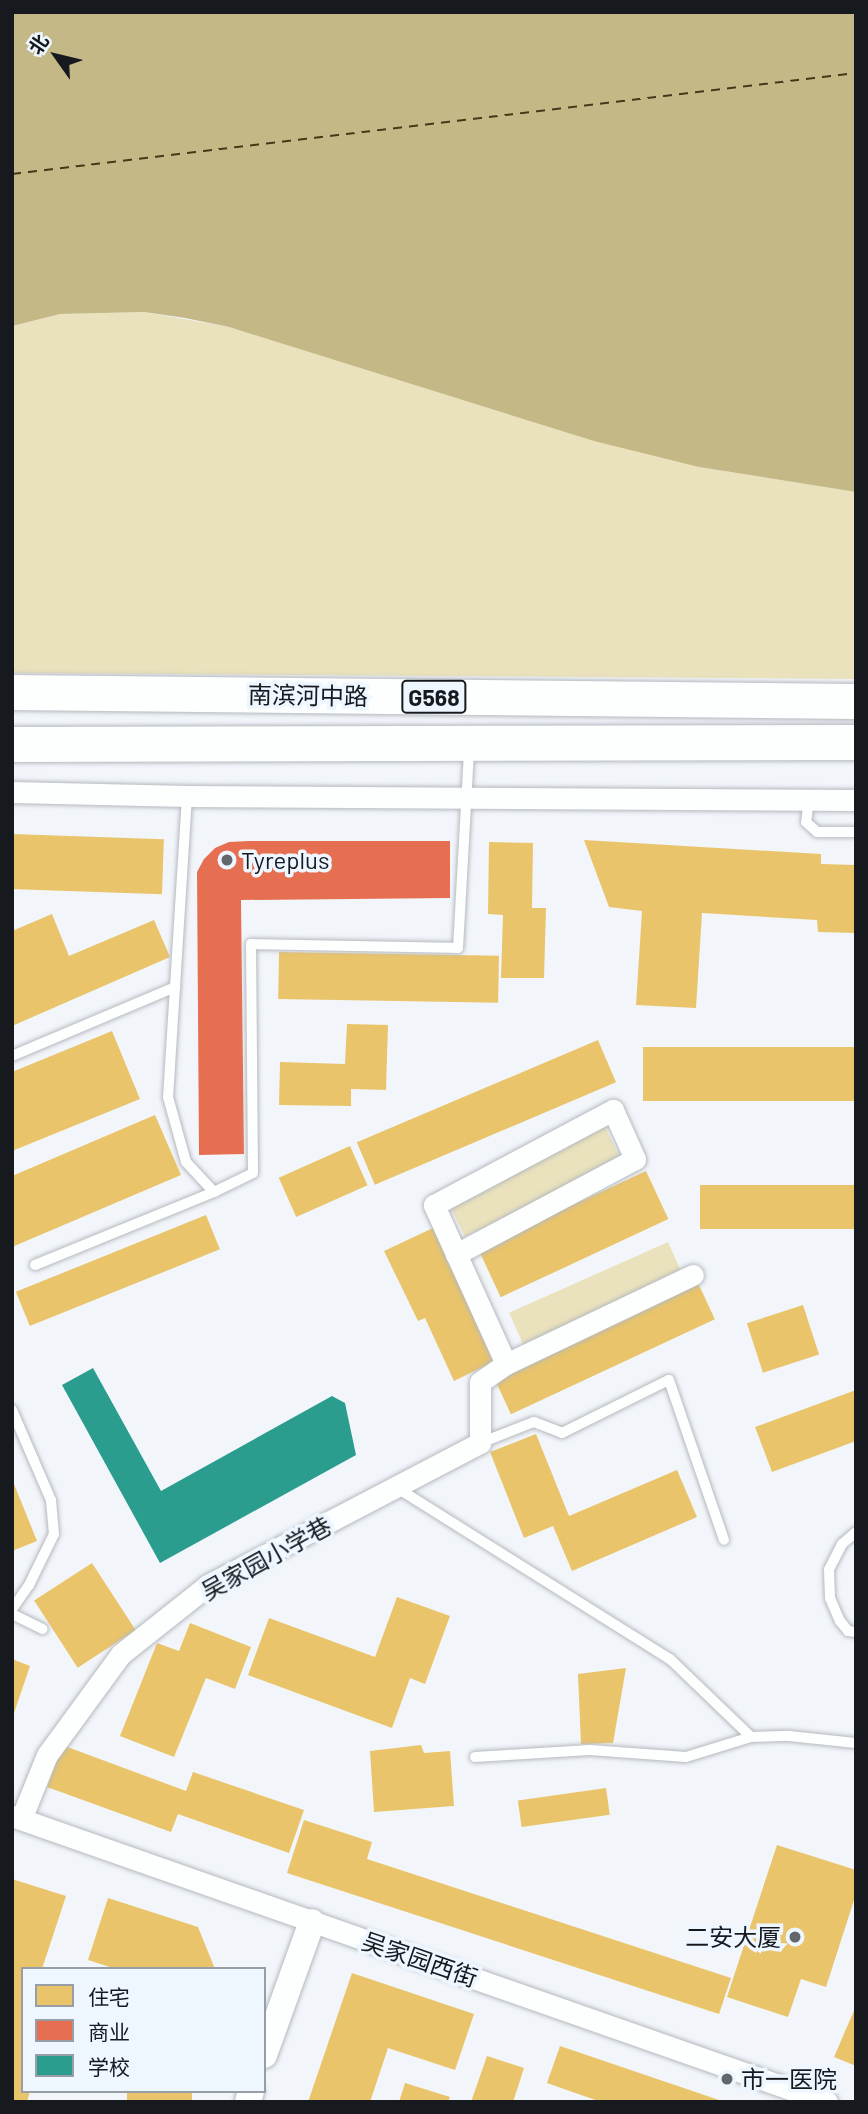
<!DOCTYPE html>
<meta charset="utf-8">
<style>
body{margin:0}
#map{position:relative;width:868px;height:2114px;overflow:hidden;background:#f2f6fb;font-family:Barlow,"Noto Sans SC",sans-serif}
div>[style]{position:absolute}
.green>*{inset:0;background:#eae2bc;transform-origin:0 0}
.water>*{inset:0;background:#c4b887}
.homes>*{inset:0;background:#e9c46a;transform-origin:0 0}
.shops>*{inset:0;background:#e76f51}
.schools>*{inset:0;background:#2a9d8f}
.ferry>*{height:2px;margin-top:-1px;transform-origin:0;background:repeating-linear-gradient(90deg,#413918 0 9px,transparent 0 16px)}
.roads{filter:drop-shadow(0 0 2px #b5b9be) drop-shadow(0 0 2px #b5b9be)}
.service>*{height:10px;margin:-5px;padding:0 5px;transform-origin:5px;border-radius:5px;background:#fdfefe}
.minor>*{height:21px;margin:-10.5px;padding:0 10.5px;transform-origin:10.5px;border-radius:10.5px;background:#fdfefe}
.tertiary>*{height:26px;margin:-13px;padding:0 13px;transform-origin:13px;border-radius:13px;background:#fdfefe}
.trunk>*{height:35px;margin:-17.5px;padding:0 17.5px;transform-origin:17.5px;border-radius:17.5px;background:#fdfefe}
.dots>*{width:19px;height:19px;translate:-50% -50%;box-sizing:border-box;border:4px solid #eef6ff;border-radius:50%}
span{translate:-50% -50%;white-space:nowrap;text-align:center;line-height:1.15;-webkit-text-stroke:7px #eef6ff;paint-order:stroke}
.shield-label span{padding:2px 5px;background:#eef6ff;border:2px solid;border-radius:5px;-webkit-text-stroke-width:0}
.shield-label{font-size:23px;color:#161a1f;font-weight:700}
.street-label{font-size:24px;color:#161a1f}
.poi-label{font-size:24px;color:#161a1f}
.left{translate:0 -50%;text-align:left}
.right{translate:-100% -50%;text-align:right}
.frame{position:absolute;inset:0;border:14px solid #161a1f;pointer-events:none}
.legend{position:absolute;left:21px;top:1967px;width:245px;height:126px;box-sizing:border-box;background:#eef6ff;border:2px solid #989ea5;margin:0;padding:9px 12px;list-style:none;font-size:21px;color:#161a1f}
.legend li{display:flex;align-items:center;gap:14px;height:35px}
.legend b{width:35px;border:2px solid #989ea5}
.north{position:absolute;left:21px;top:21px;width:70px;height:70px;-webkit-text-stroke:5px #eef6ff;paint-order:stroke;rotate:304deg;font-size:19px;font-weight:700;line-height:28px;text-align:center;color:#161a1f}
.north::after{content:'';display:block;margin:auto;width:24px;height:32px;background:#161a1f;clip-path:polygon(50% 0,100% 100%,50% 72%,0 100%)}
</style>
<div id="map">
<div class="green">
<div style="clip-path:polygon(144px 312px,229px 327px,699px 467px,856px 492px,856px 679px,12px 673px,12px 326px,60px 314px)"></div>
<div style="left:605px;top:1127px;width:37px;height:174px;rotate:64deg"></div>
<div style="left:668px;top:1242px;width:36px;height:174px;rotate:66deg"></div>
</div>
<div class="water">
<div style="clip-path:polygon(12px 12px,856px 12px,856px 492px,699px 467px,594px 441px,229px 327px,185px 318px,144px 312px,60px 314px,12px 326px)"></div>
</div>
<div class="homes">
<div style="left:12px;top:834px;width:152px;height:55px;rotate:2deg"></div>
<div style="clip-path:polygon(584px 840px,821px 854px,821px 864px,856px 865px,856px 933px,818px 932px,817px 920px,702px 913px,696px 1008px,636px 1005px,642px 911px,609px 907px)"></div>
<div style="clip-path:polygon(489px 842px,533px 843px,532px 908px,546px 908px,544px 978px,501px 978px,503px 915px,488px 914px)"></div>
<div style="clip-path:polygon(52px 914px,69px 956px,154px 920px,170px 957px,12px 1026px,12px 931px)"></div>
<div style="left:279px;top:952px;width:220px;height:47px;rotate:1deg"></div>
<div style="clip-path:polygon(347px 1024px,388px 1025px,386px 1090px,351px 1089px,351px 1106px,279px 1105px,280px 1062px,345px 1064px)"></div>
<div style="clip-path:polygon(112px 1031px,140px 1099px,12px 1151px,12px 1072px)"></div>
<div style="left:598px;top:1040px;width:46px;height:262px;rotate:67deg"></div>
<div style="left:856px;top:1047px;width:54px;height:213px;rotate:90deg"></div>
<div style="clip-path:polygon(155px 1115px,181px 1175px,12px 1247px,12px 1176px)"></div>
<div style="left:350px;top:1146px;width:43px;height:78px;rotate:66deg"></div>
<div style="left:646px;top:1171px;width:53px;height:185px;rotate:65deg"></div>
<div style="left:856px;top:1185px;width:44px;height:156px;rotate:90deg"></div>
<div style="left:206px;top:1215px;width:37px;height:205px;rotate:68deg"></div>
<div style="clip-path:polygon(433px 1228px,495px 1361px,454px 1381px,425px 1318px,418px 1321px,384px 1251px)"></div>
<div style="left:698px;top:1283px;width:40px;height:225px;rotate:65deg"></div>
<div style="left:803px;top:1305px;width:52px;height:59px;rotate:72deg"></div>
<div style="clip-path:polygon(856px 1390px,856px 1441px,772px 1472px,755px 1427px)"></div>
<div style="clip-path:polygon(536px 1434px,569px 1516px,677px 1470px,697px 1517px,572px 1571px,553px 1526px,524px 1538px,490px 1452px)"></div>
<div style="clip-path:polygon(12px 1479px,37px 1541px,12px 1551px)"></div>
<div style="left:92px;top:1563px;width:80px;height:69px;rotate:57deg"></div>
<div style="clip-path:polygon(397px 1597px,450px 1616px,425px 1684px,410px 1678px,392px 1728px,248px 1675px,269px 1618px,375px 1657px)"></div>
<div style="clip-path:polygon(190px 1623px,251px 1647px,235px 1689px,206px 1678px,174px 1757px,120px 1736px,157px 1643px,179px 1651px)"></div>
<div style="clip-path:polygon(12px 1659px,30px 1666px,13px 1716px,12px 1715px)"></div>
<div style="clip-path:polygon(626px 1668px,613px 1743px,581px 1744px,578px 1674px)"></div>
<div style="clip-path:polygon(62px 1745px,186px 1791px,193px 1772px,304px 1810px,289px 1853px,178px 1814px,171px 1832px,47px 1787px)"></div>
<div style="clip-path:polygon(421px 1745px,424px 1753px,450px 1751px,454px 1806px,374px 1812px,370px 1751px)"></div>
<div style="left:606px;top:1788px;width:27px;height:89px;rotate:82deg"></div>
<div style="clip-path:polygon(304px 1820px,372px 1842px,367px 1859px,731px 1978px,719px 2014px,287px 1873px)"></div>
<div style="clip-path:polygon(777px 1845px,856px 1870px,856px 1894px,826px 1987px,801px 1979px,788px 2017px,727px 1997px)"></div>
<div style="clip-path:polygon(12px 1879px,66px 1896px,42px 1969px,23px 1969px,23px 2091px,30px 2091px,27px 2102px,12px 2102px)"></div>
<div style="clip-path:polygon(108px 1898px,198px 1927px,215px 1969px,116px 1969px,88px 1960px)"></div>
<div style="clip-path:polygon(352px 1973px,474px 2014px,455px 2070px,388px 2048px,370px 2102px,308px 2102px)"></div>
<div style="clip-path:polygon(856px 2006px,856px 2066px,834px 2057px)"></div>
<div style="clip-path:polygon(560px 2046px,722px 2101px,722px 2102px,601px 2102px,547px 2083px)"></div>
<div style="clip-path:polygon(487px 2056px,524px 2068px,513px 2102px,471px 2102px)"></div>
<div style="clip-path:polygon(405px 2083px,450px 2097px,448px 2102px,399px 2102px)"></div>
<div style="left:127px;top:2091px;width:65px;height:11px"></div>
</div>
<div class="shops">
<div style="clip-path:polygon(249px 841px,450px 841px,450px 898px,241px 900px,244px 1154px,199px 1155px,197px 872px,204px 859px,215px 848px,229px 842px)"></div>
</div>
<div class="schools">
<div style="clip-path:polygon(93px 1368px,161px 1491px,332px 1396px,345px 1403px,356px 1455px,160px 1563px,62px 1385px)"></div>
</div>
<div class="ferry">
<div style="left:12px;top:174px;width:850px;rotate:-6.82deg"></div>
</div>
<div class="roads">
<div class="service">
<div style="left:187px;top:796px;width:302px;rotate:93.6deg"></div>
<div style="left:168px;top:1097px;width:67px;rotate:74.5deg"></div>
<div style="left:186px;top:1162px;width:41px;rotate:47deg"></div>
<div style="left:214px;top:1192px;width:43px;rotate:-26deg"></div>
<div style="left:253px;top:1173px;width:229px;rotate:-90.5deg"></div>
<div style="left:251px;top:944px;width:207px;rotate:1.1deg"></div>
<div style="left:458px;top:948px;width:199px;rotate:-86.8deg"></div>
<div style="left:809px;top:799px;width:23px;rotate:97deg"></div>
<div style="left:806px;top:822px;width:15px;rotate:42deg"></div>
<div style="left:817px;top:832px;width:39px"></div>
<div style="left:12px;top:1056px;width:177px;rotate:-22.9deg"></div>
<div style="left:35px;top:1265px;width:193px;rotate:-22.2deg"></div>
<div style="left:12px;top:1410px;width:98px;rotate:66.6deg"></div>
<div style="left:51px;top:1500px;width:34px;rotate:85deg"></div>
<div style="left:54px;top:1534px;width:57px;rotate:116.1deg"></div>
<div style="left:29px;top:1585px;width:29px;rotate:125deg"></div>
<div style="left:480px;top:1443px;width:58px;rotate:-21.3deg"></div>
<div style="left:534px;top:1422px;width:30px;rotate:21deg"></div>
<div style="left:562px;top:1433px;width:119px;rotate:-26.4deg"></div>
<div style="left:669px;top:1380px;width:169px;rotate:71deg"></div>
<div style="left:397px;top:1488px;width:322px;rotate:32.1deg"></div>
<div style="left:670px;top:1659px;width:112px;rotate:43.9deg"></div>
<div style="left:751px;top:1737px;width:38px;rotate:-2deg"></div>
<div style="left:789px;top:1736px;width:67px;rotate:6deg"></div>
<div style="left:856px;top:1532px;width:18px;rotate:139deg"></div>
<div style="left:842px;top:1544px;width:29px;rotate:117deg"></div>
<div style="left:829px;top:1570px;width:28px;rotate:88deg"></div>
<div style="left:830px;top:1598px;width:25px;rotate:67deg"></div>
<div style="left:840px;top:1621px;width:13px;rotate:51deg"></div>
<div style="left:848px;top:1631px;width:8px;rotate:7deg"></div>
<div style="left:12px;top:1614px;width:34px;rotate:26deg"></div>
<div style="left:475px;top:1757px;width:115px;rotate:-3.5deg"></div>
<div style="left:590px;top:1750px;width:96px;rotate:4.2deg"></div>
<div style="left:686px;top:1757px;width:68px;rotate:-17.1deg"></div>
</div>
<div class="minor">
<div style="left:12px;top:792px;width:175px;rotate:1.3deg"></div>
<div style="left:187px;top:796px;width:669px;rotate:0.34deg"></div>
<div style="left:613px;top:1110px;width:54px;rotate:65.8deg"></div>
<div style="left:635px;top:1159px;width:203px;rotate:152deg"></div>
<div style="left:456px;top:1254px;width:54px;rotate:-114.2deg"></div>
<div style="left:434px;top:1205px;width:203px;rotate:-28deg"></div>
<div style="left:506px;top:1364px;width:207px;rotate:-25.5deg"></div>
<div style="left:12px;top:1816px;width:864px;rotate:19.34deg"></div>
<div style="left:21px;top:1819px;width:69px;rotate:-67.9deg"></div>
<div style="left:47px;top:1755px;width:125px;rotate:-53.8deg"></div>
<div style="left:121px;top:1654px;width:111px;rotate:-38.4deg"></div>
<div style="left:208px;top:1585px;width:307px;rotate:-27.6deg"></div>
<div style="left:480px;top:1443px;width:61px;rotate:-90deg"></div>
<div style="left:480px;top:1382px;width:32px;rotate:-35deg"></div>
<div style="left:506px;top:1364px;width:121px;rotate:-114.4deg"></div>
</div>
<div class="tertiary">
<div style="left:264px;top:2055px;width:141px;rotate:-70.2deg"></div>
<div style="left:248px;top:2102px;width:11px;rotate:-75deg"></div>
</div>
<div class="trunk">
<div style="left:12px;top:692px;width:844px;rotate:0.61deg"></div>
<div style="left:12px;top:744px;width:844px;rotate:-0.14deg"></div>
</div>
</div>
<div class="dots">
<div style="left:227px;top:860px;background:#63676c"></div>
<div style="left:795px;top:1937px;background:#63676c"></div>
<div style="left:727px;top:2079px;background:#63676c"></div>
</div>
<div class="shield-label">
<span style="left:434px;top:697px">G568</span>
</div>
<div class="street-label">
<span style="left:308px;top:695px;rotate:1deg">南滨河中路</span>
<span style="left:266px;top:1558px;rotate:-29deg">吴家园小学巷</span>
<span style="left:420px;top:1959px;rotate:19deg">吴家园西街</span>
</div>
<div class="poi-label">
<span class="left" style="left:241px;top:860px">Tyreplus</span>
<span class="right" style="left:781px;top:1937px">二安大厦</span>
<span class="left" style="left:741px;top:2079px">市一医院</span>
</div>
<div class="frame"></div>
<ul class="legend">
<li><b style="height:19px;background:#e9c46a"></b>住宅</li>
<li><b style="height:19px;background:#e76f51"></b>商业</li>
<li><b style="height:19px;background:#2a9d8f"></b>学校</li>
</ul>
<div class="north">北</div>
</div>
